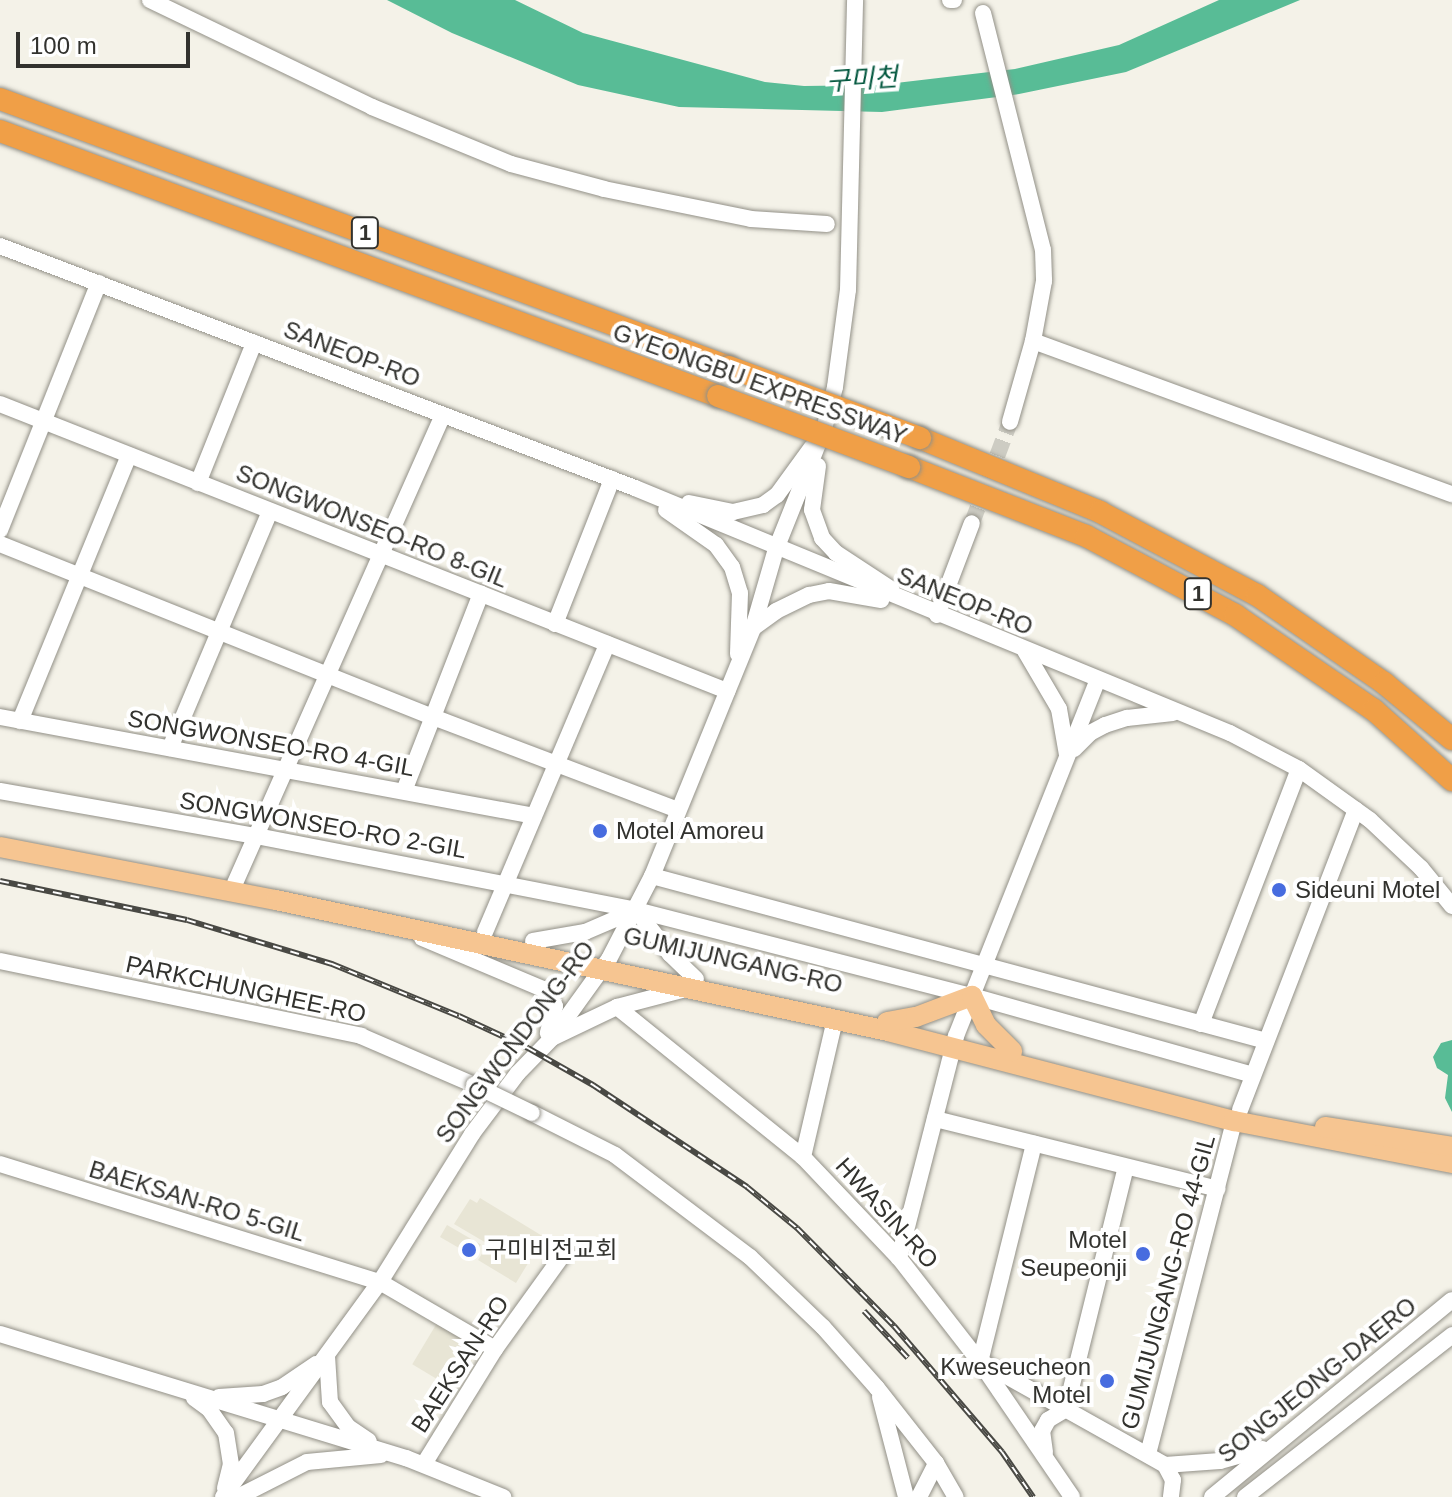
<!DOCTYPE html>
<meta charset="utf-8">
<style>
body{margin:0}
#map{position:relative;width:1452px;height:1497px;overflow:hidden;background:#f4f2e8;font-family:Helvetica,"Noto Sans KR",sans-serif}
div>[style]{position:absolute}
.built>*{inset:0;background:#e8e5d5;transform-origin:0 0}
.water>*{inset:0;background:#58bc96}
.minor-tunnel>*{height:16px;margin-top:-8px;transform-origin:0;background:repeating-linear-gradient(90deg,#cdccc3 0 16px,transparent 0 24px)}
.roads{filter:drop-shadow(0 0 2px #929087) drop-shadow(0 0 2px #929087)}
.minor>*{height:16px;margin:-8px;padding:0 8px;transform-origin:8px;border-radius:8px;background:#fff}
.major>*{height:20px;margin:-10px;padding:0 10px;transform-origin:10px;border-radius:10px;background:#f6c591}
.highway>*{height:22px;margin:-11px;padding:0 11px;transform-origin:11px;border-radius:11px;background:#f09f47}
.rail>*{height:6px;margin-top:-3px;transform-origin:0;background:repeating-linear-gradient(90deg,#fff 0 9px,#494944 0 18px);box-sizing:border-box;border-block:2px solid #494944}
.bridges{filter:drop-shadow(0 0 2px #929087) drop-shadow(0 0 2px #929087)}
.minor-bridge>*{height:16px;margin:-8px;padding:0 8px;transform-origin:8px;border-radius:8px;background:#fff}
.highway-bridge>*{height:22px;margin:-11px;padding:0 11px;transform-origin:11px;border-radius:11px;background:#f09f47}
.dots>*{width:22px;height:22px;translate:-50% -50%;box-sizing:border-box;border:4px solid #fff;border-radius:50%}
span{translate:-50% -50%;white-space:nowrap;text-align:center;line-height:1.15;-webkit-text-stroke:8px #fff;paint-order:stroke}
.shield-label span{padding:2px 6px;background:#fff;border:2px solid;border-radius:6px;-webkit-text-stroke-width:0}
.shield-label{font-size:22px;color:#32322e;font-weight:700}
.street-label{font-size:24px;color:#32322e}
.poi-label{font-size:24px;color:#32322e}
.left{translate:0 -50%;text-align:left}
.right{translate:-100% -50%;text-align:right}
.water-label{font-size:26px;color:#00563d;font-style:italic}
.scale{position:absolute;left:16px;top:32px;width:174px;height:36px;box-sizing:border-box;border:4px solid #32322e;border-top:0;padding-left:10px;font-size:24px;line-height:28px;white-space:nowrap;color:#32322e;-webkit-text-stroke:6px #fff;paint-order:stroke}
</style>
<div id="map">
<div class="built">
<div style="clip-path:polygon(480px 1198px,544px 1237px,516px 1283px,478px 1260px,488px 1244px,454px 1224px,470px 1199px,477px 1203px)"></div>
<div style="left:447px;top:1225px;width:39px;height:14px;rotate:30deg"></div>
<div style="left:437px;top:1323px;width:49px;height:48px;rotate:31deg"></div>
</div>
<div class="water">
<div style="clip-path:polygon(387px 0,515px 0,583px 33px,765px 82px,804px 86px,879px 85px,1015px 69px,1119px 45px,1219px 0,1300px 0,1126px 72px,1019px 94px,882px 112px,679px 107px,578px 85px,452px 33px)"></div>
<div style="clip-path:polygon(1452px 1040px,1452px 1112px,1445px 1098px,1448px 1075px,1437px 1068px,1433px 1057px,1441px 1043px)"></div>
</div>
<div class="minor-tunnel">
<div style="left:972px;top:523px;width:108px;rotate:-69.4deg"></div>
</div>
<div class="roads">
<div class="minor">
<div style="left:150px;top:0;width:246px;rotate:25.7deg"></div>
<div style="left:372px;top:107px;width:150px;rotate:22.3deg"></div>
<div style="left:511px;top:164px;width:96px;rotate:15deg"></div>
<div style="left:604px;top:189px;width:150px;rotate:11.5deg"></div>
<div style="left:751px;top:219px;width:76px;rotate:3.8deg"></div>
<div style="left:950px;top:0;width:4px"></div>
<div style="left:983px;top:13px;width:244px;rotate:75.8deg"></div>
<div style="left:1043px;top:250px;width:31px;rotate:88deg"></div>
<div style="left:1044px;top:281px;width:61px;rotate:100.4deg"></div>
<div style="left:1033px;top:341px;width:84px;rotate:105.9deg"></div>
<div style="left:0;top:246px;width:680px;rotate:20.86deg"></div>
<div style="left:635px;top:488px;width:643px;rotate:22.38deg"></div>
<div style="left:1230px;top:733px;width:78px;rotate:27.6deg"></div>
<div style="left:1299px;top:769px;width:87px;rotate:35.7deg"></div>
<div style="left:1370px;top:820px;width:70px;rotate:43.3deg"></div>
<div style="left:1421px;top:868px;width:49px;rotate:50.8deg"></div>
<div style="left:1033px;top:341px;width:446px;rotate:20.1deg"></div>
<div style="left:0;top:404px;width:782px;rotate:21.54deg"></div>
<div style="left:818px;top:466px;width:44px;rotate:97.8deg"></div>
<div style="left:812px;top:510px;width:30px;rotate:70deg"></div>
<div style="left:822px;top:538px;width:21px;rotate:47deg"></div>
<div style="left:836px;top:553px;width:66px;rotate:33.2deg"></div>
<div style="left:198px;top:483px;width:151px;rotate:-68.2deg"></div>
<div style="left:689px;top:503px;width:45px;rotate:11.6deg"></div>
<div style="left:733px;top:512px;width:31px;rotate:-13deg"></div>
<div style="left:763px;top:505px;width:17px;rotate:-36deg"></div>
<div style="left:777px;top:495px;width:59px;rotate:-53.9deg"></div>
<div style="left:666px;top:510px;width:61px;rotate:35deg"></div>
<div style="left:716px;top:545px;width:27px;rotate:54deg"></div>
<div style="left:732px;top:567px;width:27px;rotate:73deg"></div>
<div style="left:740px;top:593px;width:61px;rotate:91.9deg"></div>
<div style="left:0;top:530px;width:266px;rotate:-68.2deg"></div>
<div style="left:0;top:544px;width:466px;rotate:21.8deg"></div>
<div style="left:433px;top:717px;width:262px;rotate:20.8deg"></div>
<div style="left:937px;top:615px;width:98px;rotate:-69.2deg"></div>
<div style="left:555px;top:624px;width:156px;rotate:-68.5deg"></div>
<div style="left:753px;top:628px;width:29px;rotate:-36deg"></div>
<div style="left:776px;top:611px;width:37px;rotate:-26deg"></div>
<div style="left:809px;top:595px;width:20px;rotate:-11deg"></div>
<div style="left:829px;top:591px;width:53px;rotate:9.8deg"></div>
<div style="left:1025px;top:651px;width:67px;rotate:59.6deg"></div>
<div style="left:1059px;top:709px;width:47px;rotate:80.1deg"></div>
<div style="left:0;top:717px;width:543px;rotate:10.5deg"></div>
<div style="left:20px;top:721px;width:287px;rotate:-67.7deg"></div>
<div style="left:170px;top:748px;width:257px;rotate:-67.1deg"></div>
<div style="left:1074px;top:749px;width:23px;rotate:-45deg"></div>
<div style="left:1090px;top:733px;width:17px;rotate:-28deg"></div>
<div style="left:1105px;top:725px;width:23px;rotate:-18deg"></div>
<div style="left:1127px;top:718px;width:46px;rotate:-6.2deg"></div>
<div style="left:0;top:791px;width:260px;rotate:10deg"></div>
<div style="left:256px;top:836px;width:387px;rotate:11deg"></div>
<div style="left:636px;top:910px;width:347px;rotate:14.4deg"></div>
<div style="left:972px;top:996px;width:292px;rotate:15.7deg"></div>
<div style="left:404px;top:791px;width:212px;rotate:-68.7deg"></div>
<div style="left:652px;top:876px;width:636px;rotate:15.04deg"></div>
<div style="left:235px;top:883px;width:512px;rotate:-66.04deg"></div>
<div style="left:636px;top:910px;width:56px;rotate:52.3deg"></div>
<div style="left:670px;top:954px;width:36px;rotate:44deg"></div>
<div style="left:485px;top:932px;width:313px;rotate:-67deg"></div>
<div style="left:422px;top:938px;width:131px;rotate:22.9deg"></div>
<div style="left:543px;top:989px;width:21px;rotate:55deg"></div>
<div style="left:555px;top:1006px;width:28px;rotate:105deg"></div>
<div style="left:533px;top:941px;width:53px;rotate:-9.8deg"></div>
<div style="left:585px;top:932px;width:56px;rotate:-23.3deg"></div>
<div style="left:0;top:961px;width:369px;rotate:11.7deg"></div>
<div style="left:361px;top:1036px;width:123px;rotate:23.4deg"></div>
<div style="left:617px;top:1007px;width:239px;rotate:38.9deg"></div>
<div style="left:803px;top:1157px;width:139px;rotate:46.5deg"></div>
<div style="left:899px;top:1258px;width:132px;rotate:52.1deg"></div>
<div style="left:980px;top:1362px;width:163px;rotate:55.7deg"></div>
<div style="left:1201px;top:1024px;width:273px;rotate:-69deg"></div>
<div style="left:554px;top:1037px;width:70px;rotate:-25.5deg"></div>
<div style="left:617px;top:1007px;width:71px;rotate:-14.6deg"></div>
<div style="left:1240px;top:1110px;width:322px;rotate:-68.9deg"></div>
<div style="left:532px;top:1113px;width:93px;rotate:26.8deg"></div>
<div style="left:615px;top:1155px;width:169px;rotate:37.1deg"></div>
<div style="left:750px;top:1257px;width:101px;rotate:43.8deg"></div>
<div style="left:823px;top:1327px;width:81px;rotate:48.5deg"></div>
<div style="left:877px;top:1388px;width:95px;rotate:51.8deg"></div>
<div style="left:936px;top:1463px;width:39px;rotate:60deg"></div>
<div style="left:935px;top:1119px;width:291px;rotate:13.9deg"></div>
<div style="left:803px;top:1157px;width:141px;rotate:-76.9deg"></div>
<div style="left:0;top:1164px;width:398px;rotate:17.3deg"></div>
<div style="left:380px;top:1282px;width:133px;rotate:30.2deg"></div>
<div style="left:899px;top:1258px;width:229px;rotate:-75.6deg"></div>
<div style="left:956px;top:1036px;width:382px;rotate:-68.3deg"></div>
<div style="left:0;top:1334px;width:425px;rotate:17deg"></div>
<div style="left:406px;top:1458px;width:105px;rotate:21.9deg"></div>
<div style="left:327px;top:1356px;width:46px;rotate:86.3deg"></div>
<div style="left:330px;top:1402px;width:31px;rotate:54deg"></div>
<div style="left:348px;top:1427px;width:25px;rotate:34deg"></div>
<div style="left:980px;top:1362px;width:225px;rotate:-76.1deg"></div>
<div style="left:985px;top:1364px;width:206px;rotate:29.3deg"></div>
<div style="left:1165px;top:1465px;width:17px;rotate:62deg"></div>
<div style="left:1173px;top:1480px;width:17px;rotate:97deg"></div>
<div style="left:219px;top:1397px;width:44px;rotate:-3.9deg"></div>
<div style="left:263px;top:1394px;width:20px;rotate:-20deg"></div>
<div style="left:282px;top:1387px;width:41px;rotate:-34.1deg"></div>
<div style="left:880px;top:1397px;width:103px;rotate:75.4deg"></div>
<div style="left:194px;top:1398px;width:19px;rotate:36deg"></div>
<div style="left:209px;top:1409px;width:29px;rotate:55deg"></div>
<div style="left:226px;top:1433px;width:31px;rotate:81deg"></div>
<div style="left:231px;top:1464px;width:25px;rotate:104deg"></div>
<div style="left:1066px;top:1409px;width:249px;rotate:-76.1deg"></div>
<div style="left:1045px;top:1452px;width:21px;rotate:-98deg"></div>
<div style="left:1042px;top:1431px;width:13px;rotate:-61deg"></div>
<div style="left:1048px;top:1420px;width:21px;rotate:-31deg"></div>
<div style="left:1148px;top:1454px;width:344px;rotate:-75.5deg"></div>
<div style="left:424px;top:1464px;width:135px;rotate:-58.3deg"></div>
<div style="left:495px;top:1349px;width:120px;rotate:-54.2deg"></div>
<div style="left:1165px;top:1465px;width:55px;rotate:-4.2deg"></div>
<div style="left:1220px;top:1461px;width:44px;rotate:-15.9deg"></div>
<div style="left:223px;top:1497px;width:266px;rotate:-53.9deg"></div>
<div style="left:380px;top:1282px;width:174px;rotate:-58.1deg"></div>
<div style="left:472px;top:1134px;width:76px;rotate:-53deg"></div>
<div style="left:518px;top:1073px;width:49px;rotate:-45.8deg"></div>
<div style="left:552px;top:1038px;width:97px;rotate:-54.2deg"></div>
<div style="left:609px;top:959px;width:93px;rotate:-62.6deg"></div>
<div style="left:652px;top:876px;width:268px;rotate:-67.8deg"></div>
<div style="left:753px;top:628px;width:82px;rotate:-73.8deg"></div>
<div style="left:776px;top:549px;width:129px;rotate:-68.2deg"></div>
<div style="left:824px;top:429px;width:43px;rotate:-75.3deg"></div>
<div style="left:835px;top:387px;width:98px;rotate:-82.4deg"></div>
<div style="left:848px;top:290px;width:290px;rotate:-88.6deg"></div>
<div style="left:238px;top:1497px;width:77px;rotate:-26.9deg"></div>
<div style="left:307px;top:1462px;width:74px;rotate:-5.4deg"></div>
<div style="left:919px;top:1497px;width:38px;rotate:-63deg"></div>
<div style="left:1212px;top:1497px;width:310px;rotate:-39.4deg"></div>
<div style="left:1245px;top:1497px;width:263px;rotate:-38deg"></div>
</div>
<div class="major">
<div style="left:0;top:847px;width:281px;rotate:10.9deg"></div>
<div style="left:276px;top:900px;width:626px;rotate:12.08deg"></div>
<div style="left:888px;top:1031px;width:358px;rotate:14.6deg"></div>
<div style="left:1234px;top:1121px;width:222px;rotate:10.9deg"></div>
<div style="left:887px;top:1022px;width:29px;rotate:-10deg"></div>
<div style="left:916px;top:1017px;width:60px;rotate:-20.6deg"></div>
<div style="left:972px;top:996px;width:32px;rotate:64deg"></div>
<div style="left:986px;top:1025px;width:37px;rotate:45deg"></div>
<div style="left:1325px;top:1127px;width:129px;rotate:8.9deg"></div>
</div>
<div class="highway">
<div style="left:0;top:99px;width:777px;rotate:20.18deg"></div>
<div style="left:0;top:131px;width:765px;rotate:20.26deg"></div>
<div style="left:920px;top:438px;width:195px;rotate:22.3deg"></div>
<div style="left:1100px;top:512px;width:178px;rotate:27.9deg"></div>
<div style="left:1257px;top:595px;width:155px;rotate:34.7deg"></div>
<div style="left:1384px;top:683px;width:88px;rotate:39.5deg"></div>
<div style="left:909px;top:467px;width:190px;rotate:21.3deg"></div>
<div style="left:1086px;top:536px;width:169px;rotate:27.9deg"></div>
<div style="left:1235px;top:615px;width:168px;rotate:34.4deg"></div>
<div style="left:1374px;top:710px;width:105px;rotate:41.9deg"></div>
</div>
</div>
<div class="rail">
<div style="left:0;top:881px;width:191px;rotate:11.8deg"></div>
<div style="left:187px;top:920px;width:152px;rotate:16.9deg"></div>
<div style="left:332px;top:964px;width:137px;rotate:22.3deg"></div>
<div style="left:459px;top:1016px;width:76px;rotate:24.9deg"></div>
<div style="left:528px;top:1048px;width:75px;rotate:29.6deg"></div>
<div style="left:593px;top:1085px;width:185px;rotate:33.5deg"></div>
<div style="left:747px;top:1187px;width:65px;rotate:39.4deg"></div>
<div style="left:797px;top:1228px;width:138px;rotate:45.3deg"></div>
<div style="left:894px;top:1326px;width:166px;rotate:49.4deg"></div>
<div style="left:1002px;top:1452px;width:55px;rotate:55.4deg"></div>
<div style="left:864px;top:1311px;width:64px;rotate:46.9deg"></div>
</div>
<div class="bridges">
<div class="minor-bridge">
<div style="left:474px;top:1085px;width:64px;rotate:25.8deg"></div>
</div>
<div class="highway-bridge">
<div style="left:729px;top:367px;width:204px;rotate:20.4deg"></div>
<div style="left:718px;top:396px;width:204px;rotate:20.4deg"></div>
</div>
</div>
<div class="dots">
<div style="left:600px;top:831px;background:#476cdf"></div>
<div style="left:1279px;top:890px;background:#476cdf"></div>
<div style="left:469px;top:1250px;background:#476cdf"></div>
<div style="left:1143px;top:1254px;background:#476cdf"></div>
<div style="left:1107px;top:1381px;background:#476cdf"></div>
</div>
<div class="shield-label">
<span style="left:365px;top:233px">1</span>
<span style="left:1198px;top:594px">1</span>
</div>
<div class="street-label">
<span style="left:352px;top:354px;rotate:21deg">SANEOP-RO</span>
<span style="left:760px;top:384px;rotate:20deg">GYEONGBU EXPRESSWAY</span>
<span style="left:372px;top:526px;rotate:22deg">SONGWONSEO-RO 8-GIL</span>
<span style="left:965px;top:601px;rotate:22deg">SANEOP-RO</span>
<span style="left:271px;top:743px;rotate:10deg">SONGWONSEO-RO 4-GIL</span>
<span style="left:323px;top:825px;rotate:10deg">SONGWONSEO-RO 2-GIL</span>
<span style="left:733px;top:960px;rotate:13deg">GUMIJUNGANG-RO</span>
<span style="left:246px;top:989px;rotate:12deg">PARKCHUNGHEE-RO</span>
<span style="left:515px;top:1042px;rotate:-53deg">SONGWONDONG-RO</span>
<span style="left:197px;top:1201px;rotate:17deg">BAEKSAN-RO 5-GIL</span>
<span style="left:887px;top:1213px;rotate:48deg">HWASIN-RO</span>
<span style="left:1168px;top:1282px;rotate:-75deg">GUMIJUNGANG-RO 44-GIL</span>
<span style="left:460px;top:1364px;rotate:-57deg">BAEKSAN-RO</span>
<span style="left:1317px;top:1380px;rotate:-39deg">SONGJEONG-DAERO</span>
</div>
<div class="poi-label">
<span class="left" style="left:616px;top:831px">Motel Amoreu</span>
<span class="left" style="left:1295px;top:890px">Sideuni Motel</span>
<span class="right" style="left:1127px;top:1254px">Motel<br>Seupeonji</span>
<span class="left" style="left:485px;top:1250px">구미비전교회</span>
<span class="right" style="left:1091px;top:1381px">Kweseucheon<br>Motel</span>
</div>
<div class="water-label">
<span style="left:862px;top:80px;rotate:-4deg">구미천</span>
</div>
<div class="scale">100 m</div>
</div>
